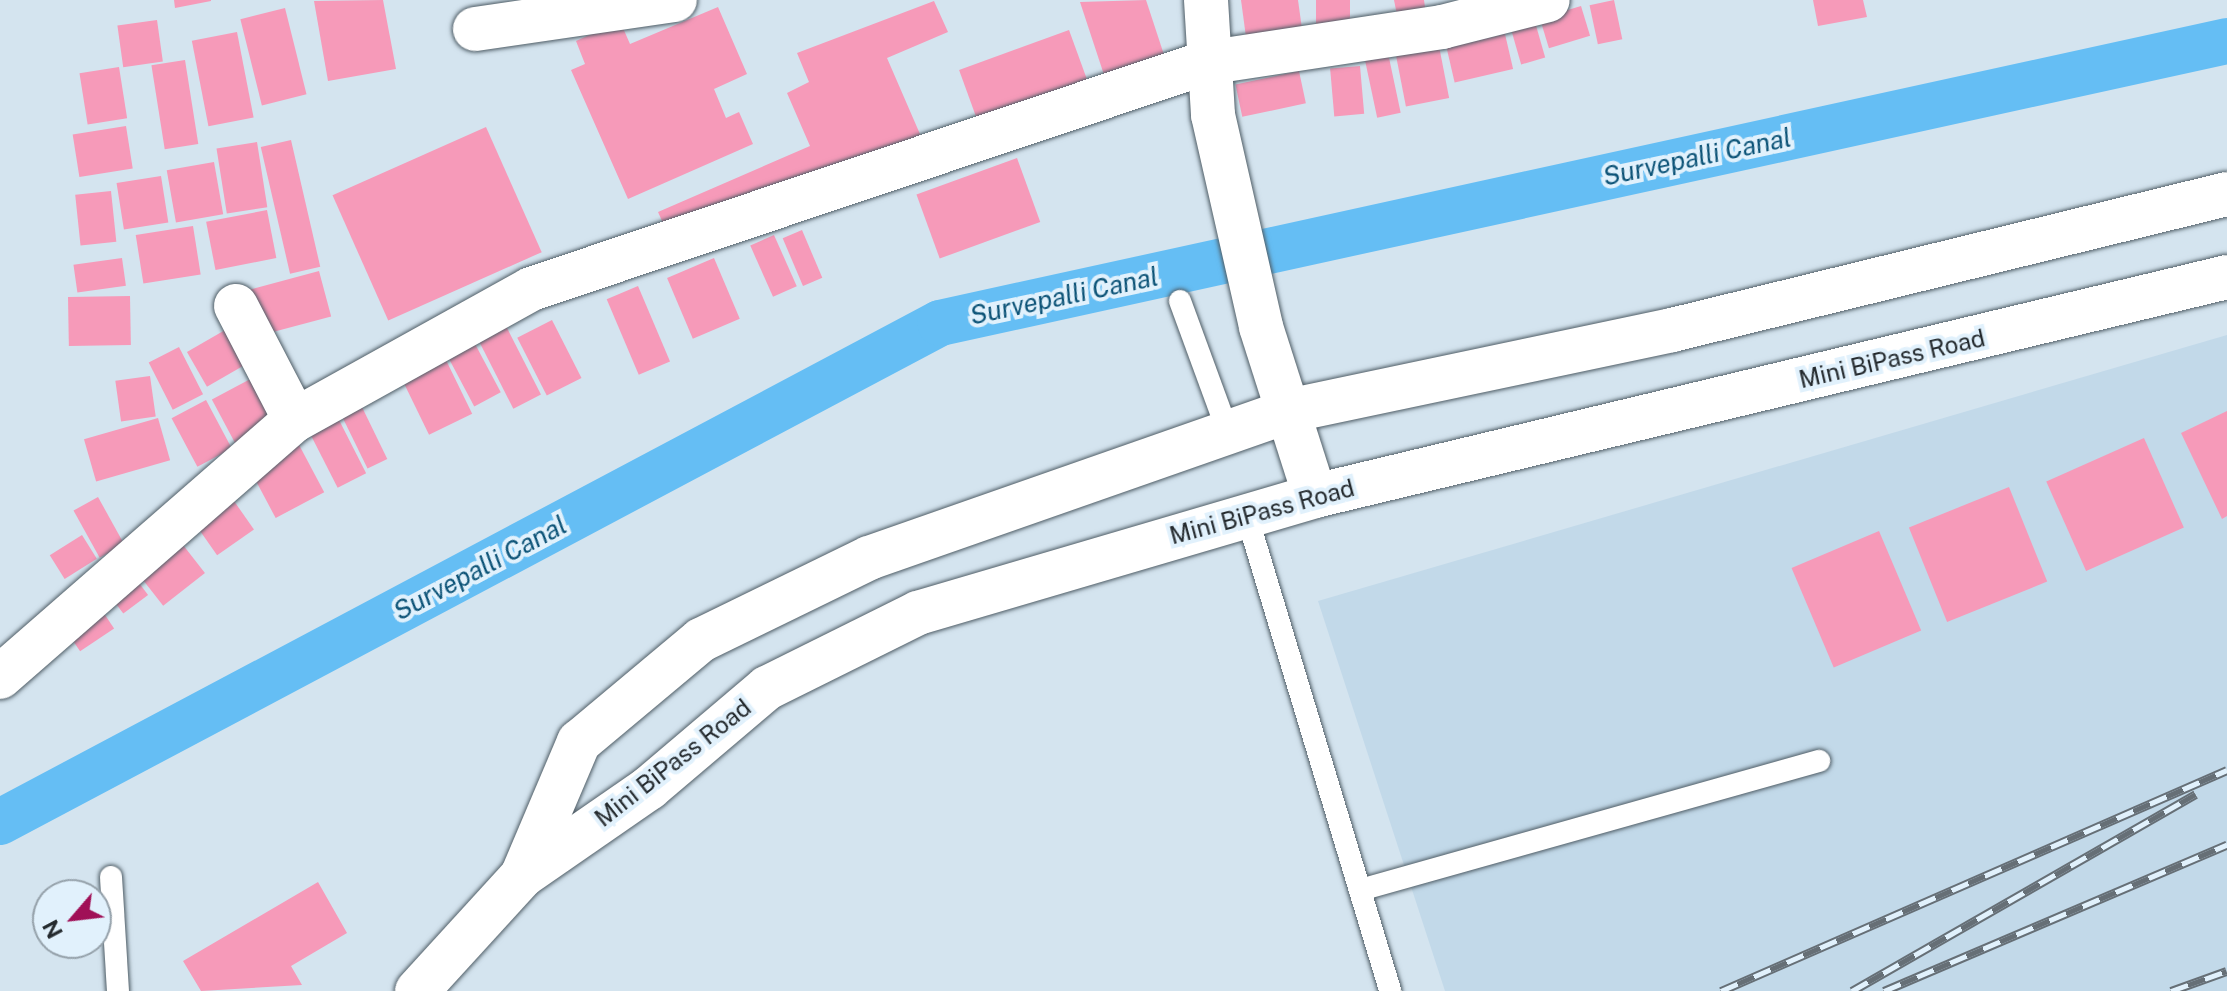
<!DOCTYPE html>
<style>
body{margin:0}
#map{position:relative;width:2227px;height:991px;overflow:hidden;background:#d4e4ef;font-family:"Public Sans",sans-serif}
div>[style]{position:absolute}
.built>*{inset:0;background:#c2d9e9}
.canal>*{height:46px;margin:-23px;padding:0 23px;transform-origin:23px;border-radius:23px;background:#65bef4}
.building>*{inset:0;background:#f69ab9;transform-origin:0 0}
.roads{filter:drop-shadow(0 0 2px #4f5d66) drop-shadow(0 0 2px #4f5d66)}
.service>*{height:22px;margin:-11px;padding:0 11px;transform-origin:11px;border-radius:11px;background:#fff}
.minor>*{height:44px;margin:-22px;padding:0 22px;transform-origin:22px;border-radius:22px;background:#fff}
.tertiary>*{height:44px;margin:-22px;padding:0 22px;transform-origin:22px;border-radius:22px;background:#fff}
.secondary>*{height:44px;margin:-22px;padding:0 22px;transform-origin:22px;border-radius:22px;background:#fff}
.rail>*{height:9px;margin-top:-4.5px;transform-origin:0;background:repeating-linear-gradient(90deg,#e1f1fc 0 18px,#666f76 0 36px);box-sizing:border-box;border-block:2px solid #666f76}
span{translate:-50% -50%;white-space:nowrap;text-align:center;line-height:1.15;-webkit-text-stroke:8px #e1f1fc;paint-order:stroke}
.street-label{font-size:24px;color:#242a2e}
.water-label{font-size:26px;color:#0c5377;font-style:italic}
.north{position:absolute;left:32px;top:879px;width:80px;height:80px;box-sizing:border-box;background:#e1f1fc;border:2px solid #95a1aa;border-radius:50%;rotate:242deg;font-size:22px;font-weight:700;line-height:32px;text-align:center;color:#242a2e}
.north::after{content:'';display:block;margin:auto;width:28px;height:36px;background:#a01057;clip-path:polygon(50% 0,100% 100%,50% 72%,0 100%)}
</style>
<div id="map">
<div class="built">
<div style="clip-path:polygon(2227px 335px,2227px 991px,1445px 991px,1318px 601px)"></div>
</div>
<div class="canal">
<div style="left:0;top:822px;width:1064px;rotate:-27.96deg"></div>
<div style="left:940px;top:323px;width:1318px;rotate:-12.36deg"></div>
</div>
<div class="building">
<div style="clip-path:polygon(174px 0,211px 0,211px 1px,175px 8px)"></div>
<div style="clip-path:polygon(383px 0,396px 69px,328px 81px,314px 1px)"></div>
<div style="clip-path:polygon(1146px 0,1168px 67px,1108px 87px,1080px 2px)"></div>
<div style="clip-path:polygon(1241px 0,1298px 0,1302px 29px,1246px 37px)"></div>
<div style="left:1316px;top:0;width:34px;height:27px"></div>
<div style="clip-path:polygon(1394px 0,1424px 0,1426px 14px,1398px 20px)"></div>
<div style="left:1614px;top:0;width:40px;height:25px;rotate:78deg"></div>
<div style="clip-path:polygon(1813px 0,1863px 0,1867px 17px,1818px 26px)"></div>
<div style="clip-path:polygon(934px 1px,948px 32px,887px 58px,923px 141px,675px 250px,658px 212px,810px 146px,787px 93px,809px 82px,797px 53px)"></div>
<div style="left:1581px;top:6px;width:31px;height:43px;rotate:73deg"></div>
<div style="clip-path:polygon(718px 7px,747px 74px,714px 89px,726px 118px,739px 112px,753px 144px,628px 199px,571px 70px,585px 64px,576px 41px,620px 21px,630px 44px)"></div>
<div style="left:285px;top:8px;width:89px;height:46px;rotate:76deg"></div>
<div style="left:157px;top:20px;width:42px;height:40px;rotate:82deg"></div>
<div style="left:1535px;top:22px;width:37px;height:25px;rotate:74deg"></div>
<div style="left:1069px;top:30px;width:71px;height:117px;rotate:70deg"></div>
<div style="left:237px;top:32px;width:87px;height:46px;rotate:79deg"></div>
<div style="left:1505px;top:34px;width:36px;height:60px;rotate:77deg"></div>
<div style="left:1439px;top:46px;width:53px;height:44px;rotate:79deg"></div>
<div style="left:1388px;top:53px;width:61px;height:24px;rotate:78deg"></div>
<div style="left:185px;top:60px;width:85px;height:34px;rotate:81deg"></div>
<div style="left:1360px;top:66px;width:48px;height:30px;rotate:85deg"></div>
<div style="left:119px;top:67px;width:52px;height:40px;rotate:81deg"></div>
<div style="left:1299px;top:71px;width:33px;height:65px;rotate:78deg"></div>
<div style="left:126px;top:126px;width:43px;height:54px;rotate:81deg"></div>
<div style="left:486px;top:127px;width:137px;height:168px;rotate:66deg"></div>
<div style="left:291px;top:140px;width:130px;height:31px;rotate:77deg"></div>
<div style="left:257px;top:142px;width:66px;height:41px;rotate:81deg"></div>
<div style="left:1017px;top:158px;width:68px;height:107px;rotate:70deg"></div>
<div style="left:214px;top:162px;width:53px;height:48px;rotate:80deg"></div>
<div style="left:161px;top:176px;width:47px;height:45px;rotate:81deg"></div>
<div style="left:111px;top:191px;width:51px;height:36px;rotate:84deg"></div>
<div style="left:267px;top:210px;width:49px;height:62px;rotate:79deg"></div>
<div style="left:193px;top:226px;width:49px;height:58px;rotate:81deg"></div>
<div style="left:802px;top:230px;width:52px;height:21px;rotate:67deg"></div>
<div style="left:774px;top:235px;width:56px;height:26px;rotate:66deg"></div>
<div style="left:122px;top:258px;width:28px;height:49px;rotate:82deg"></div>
<div style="left:714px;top:258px;width:66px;height:51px;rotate:67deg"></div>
<div style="left:319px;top:271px;width:47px;height:71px;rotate:75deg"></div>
<div style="left:638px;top:286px;width:82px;height:34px;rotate:67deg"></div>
<div style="left:130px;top:296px;width:49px;height:62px;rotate:89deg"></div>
<div style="left:552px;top:320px;width:65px;height:39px;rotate:63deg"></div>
<div style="left:232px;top:326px;width:40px;height:52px;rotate:60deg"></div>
<div style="left:506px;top:326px;width:77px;height:31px;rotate:63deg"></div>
<div style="left:474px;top:342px;width:57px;height:30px;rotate:62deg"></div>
<div style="left:179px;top:347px;width:53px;height:34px;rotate:63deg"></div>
<div style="left:445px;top:358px;width:62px;height:48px;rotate:64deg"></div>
<div style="left:150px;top:376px;width:41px;height:35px;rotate:82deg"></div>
<div style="left:256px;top:376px;width:50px;height:50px;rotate:62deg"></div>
<div style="left:206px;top:400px;width:55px;height:39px;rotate:62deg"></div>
<div style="left:361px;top:405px;width:60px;height:22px;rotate:64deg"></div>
<div style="clip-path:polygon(2227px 411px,2227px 516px,2222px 519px,2181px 433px)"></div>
<div style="left:158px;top:418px;width:44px;height:77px;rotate:74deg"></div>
<div style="left:338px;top:418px;width:62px;height:32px;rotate:63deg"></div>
<div style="left:2144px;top:438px;width:98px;height:107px;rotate:66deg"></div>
<div style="left:297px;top:441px;width:58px;height:55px;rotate:62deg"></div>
<div style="left:2009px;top:487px;width:102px;height:108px;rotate:68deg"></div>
<div style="left:227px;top:491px;width:47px;height:45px;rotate:55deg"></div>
<div style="left:98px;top:497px;width:54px;height:28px;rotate:61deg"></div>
<div style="left:1879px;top:531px;width:108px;height:95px;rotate:67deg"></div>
<div style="left:82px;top:535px;width:28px;height:38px;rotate:58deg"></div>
<div style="left:176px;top:536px;width:47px;height:53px;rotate:52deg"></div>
<div style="left:130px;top:571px;width:30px;height:31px;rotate:53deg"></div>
<div style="left:99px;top:606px;width:27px;height:41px;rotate:56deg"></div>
<div style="clip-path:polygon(318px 882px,347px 933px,291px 966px,302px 985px,201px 991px,183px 961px)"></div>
</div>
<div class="roads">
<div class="service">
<div style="left:1180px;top:301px;width:140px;rotate:69.9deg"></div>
<div style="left:1246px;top:513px;width:499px;rotate:73.2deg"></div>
<div style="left:111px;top:877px;width:114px;rotate:86.5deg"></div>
<div style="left:1360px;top:890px;width:477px;rotate:-15.7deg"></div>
</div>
<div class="minor">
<div style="left:475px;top:29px;width:202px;rotate:-8.3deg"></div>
<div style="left:0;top:677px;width:391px;rotate:-41.1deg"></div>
</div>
<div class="tertiary">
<div style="left:1206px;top:0;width:115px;rotate:86.5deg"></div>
<div style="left:1213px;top:115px;width:217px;rotate:77.2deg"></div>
<div style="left:1261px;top:327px;width:177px;rotate:72.3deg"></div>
<div style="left:236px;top:306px;width:128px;rotate:62.6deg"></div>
<div style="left:295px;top:420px;width:270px;rotate:-29deg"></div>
<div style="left:531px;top:289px;width:711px;rotate:-18.54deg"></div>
<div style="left:1205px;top:63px;width:240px;rotate:-8.6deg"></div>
<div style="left:1442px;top:27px;width:109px;rotate:-14.3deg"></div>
</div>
<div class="secondary">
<div style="left:522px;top:876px;width:146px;rotate:-67deg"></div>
<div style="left:579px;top:742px;width:159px;rotate:-39.9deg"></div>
<div style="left:701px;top:640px;width:187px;rotate:-26deg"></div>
<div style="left:869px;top:558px;width:444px;rotate:-19.3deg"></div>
<div style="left:1288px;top:411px;width:392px;rotate:-11.9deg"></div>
<div style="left:1672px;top:330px;width:571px;rotate:-13.77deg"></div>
<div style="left:417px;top:991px;width:156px;rotate:-47.6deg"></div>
<div style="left:522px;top:876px;width:155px;rotate:-34.7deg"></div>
<div style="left:649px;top:788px;width:155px;rotate:-40.3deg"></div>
<div style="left:767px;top:688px;width:169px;rotate:-26.4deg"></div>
<div style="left:918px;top:613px;width:414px;rotate:-16.4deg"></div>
<div style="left:1315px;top:496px;width:938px;rotate:-13.5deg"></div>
</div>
</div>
<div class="rail">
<div style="left:1721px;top:991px;width:552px;rotate:-23.59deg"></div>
<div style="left:1852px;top:991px;width:396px;rotate:-29.8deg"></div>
<div style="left:1884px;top:991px;width:373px;rotate:-23.1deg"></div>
<div style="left:2171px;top:991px;width:59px;rotate:-19.7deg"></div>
</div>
<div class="street-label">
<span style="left:1892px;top:359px;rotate:-13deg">Mini BiPass Road</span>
<span style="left:1262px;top:512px;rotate:-15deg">Mini BiPass Road</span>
<span style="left:673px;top:763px;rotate:-38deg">Mini BiPass Road</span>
</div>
<div class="water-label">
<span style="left:1697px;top:157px;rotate:-12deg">Survepalli Canal</span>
<span style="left:1064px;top:296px;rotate:-12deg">Survepalli Canal</span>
<span style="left:480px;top:568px;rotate:-28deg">Survepalli Canal</span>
</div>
<div class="north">N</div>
</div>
